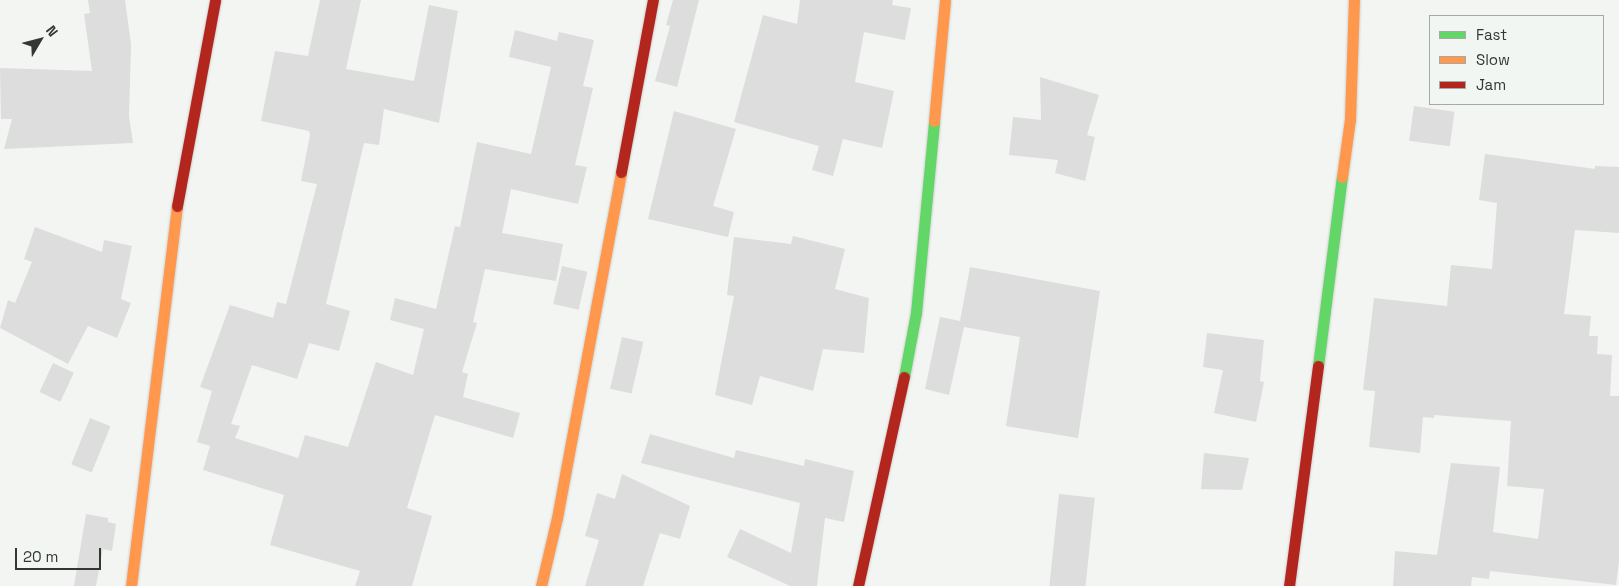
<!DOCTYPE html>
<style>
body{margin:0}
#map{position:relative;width:1619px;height:586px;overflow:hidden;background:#f3f5f3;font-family:"Space Grotesk",sans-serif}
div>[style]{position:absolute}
.building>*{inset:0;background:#dcdddc;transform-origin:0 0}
.roads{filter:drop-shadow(0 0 1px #cfd1cf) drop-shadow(0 0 1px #cfd1cf)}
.fast>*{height:11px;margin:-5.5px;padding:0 5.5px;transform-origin:5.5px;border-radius:5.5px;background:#63d668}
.slow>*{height:11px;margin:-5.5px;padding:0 5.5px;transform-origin:5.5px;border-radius:5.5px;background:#ff974d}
.jam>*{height:11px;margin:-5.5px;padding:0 5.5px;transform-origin:5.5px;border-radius:5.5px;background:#b3261e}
span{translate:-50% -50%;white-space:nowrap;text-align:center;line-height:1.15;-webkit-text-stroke:4px #f2f6f2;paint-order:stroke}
.legend{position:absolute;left:1429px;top:15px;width:175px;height:90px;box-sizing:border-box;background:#f2f6f2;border:1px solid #a6a9a6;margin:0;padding:6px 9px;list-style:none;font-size:15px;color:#343634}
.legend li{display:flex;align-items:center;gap:10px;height:25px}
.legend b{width:25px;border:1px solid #a6a9a6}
.north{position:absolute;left:15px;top:15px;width:50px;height:50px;-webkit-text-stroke:4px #f2f6f2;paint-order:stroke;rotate:53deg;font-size:14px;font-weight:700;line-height:20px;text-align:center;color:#343634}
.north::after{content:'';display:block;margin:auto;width:18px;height:22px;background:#343634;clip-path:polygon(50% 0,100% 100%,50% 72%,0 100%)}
.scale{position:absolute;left:15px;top:548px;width:86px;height:22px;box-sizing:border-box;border:2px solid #343634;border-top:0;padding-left:6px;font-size:15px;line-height:18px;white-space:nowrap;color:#343634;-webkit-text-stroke:4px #f2f6f2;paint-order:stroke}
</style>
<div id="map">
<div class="building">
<div style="clip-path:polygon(88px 0,125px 0,131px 44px,129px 116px,133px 143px,4px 149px,12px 119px,1px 119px,0 68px,92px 71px,84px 14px,90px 13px)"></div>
<div style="clip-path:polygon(320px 0,361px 0,346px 69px,414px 81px,429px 5px,458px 11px,439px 123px,384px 109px,379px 145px,364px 143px,326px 304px,350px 311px,339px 351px,309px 343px,297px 379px,252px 365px,231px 424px,240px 426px,235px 438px,298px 458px,305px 435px,348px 447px,376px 362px,413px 375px,424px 329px,390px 320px,395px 298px,436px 309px,455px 226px,460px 227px,477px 142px,531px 154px,551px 67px,509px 57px,515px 30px,557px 41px,559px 32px,594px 40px,583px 86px,593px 88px,575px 165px,587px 167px,578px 204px,511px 189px,502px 233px,563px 244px,556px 281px,485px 269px,473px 322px,477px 323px,462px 372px,468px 374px,463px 397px,520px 413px,513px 438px,435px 415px,407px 508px,432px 516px,412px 586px,355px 586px,360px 571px,270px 545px,284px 495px,203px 470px,210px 446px,197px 442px,212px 391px,200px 387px,230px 305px,273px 318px,277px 302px,286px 304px,317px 184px,301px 181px,310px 135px,309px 131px,261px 121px,275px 51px,308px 56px)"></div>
<div style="clip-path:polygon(673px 0,699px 0,677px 87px,655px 81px,670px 26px,666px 25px)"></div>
<div style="clip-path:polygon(800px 0,893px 0,892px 5px,911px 8px,905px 40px,864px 32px,855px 82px,894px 91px,882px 148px,843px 139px,833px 176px,812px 170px,819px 146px,734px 122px,763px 15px,797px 24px)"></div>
<div style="clip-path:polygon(1040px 77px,1099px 95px,1087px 135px,1095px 137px,1085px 181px,1055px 173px,1058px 160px,1009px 155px,1013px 117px,1041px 120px)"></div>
<div style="left:1414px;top:106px;width:41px;height:35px;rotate:8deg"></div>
<div style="clip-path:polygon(674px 111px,736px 129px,713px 206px,734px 212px,728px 237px,648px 219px)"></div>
<div style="clip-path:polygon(1485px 154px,1595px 169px,1595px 166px,1619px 167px,1619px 233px,1575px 230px,1564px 314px,1591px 316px,1589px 336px,1598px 336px,1597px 354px,1612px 355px,1610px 396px,1619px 396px,1619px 562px,1616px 585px,1490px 571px,1489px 579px,1472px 577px,1471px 586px,1393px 586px,1395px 551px,1437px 555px,1451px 463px,1500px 467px,1493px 532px,1538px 539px,1544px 489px,1507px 486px,1511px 421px,1434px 415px,1434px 418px,1423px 417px,1420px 453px,1369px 447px,1375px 391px,1363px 390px,1374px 298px,1447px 306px,1451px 265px,1492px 269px,1497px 203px,1479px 200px)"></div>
<div style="clip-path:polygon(35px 227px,102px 252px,104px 240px,132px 246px,121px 299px,131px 303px,117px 338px,88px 326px,68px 364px,0 328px,8px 300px,15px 303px,32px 262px,24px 259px)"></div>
<div style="clip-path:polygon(793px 236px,845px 249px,835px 289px,869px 298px,864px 353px,823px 349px,813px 391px,760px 376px,752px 405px,715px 395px,734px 296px,727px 295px,734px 237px,791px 244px)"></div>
<div style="left:562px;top:266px;width:26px;height:39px;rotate:13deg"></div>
<div style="clip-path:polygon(970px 267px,1100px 291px,1078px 438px,1006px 426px,1020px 337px,964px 327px,949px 395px,925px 389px,940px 317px,960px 321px)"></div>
<div style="clip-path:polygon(1207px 333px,1264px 340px,1260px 381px,1264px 382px,1256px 422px,1214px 413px,1223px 370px,1203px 367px)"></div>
<div style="left:622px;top:337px;width:22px;height:53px;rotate:13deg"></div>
<div style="left:53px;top:363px;width:23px;height:32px;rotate:25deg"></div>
<div style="left:90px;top:418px;width:22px;height:50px;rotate:22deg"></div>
<div style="clip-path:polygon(650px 434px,734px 458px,736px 450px,804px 466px,805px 459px,854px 471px,844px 522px,825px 518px,817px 586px,790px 586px,727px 557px,740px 529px,791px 553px,800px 503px,641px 463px)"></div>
<div style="clip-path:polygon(1204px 453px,1249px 458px,1242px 490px,1201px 489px)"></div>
<div style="clip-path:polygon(622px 474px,690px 506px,680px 539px,660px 533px,643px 586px,585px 586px,599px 540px,585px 536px,597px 493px,615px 499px)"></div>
<div style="left:1059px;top:494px;width:36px;height:93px;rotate:6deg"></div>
<div style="clip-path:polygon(86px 514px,108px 518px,108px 522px,116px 524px,112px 551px,103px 549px,96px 586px,74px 586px)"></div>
</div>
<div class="roads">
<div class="fast">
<div style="left:1318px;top:366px;width:191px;rotate:-82.8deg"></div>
<div style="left:904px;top:377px;width:65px;rotate:-79.4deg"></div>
<div style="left:916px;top:313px;width:193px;rotate:-84.6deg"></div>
</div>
<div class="slow">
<div style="left:934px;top:121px;width:121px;rotate:-84.8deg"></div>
<div style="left:1342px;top:177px;width:59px;rotate:-82.1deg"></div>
<div style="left:1350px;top:119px;width:119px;rotate:-88.1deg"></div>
<div style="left:131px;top:586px;width:383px;rotate:-83.1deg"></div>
<div style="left:541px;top:586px;width:70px;rotate:-76.8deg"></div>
<div style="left:557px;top:518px;width:352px;rotate:-79.5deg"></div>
</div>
<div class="jam">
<div style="left:621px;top:172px;width:175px;rotate:-79.5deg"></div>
<div style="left:177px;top:206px;width:209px;rotate:-79.5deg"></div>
<div style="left:858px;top:586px;width:214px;rotate:-77.6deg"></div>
<div style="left:1289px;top:586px;width:222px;rotate:-82.5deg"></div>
</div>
</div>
<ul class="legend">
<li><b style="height:6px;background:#63d668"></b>Fast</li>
<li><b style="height:6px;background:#ff974d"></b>Slow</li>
<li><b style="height:6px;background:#b3261e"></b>Jam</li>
</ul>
<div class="north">N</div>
<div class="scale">20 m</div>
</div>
